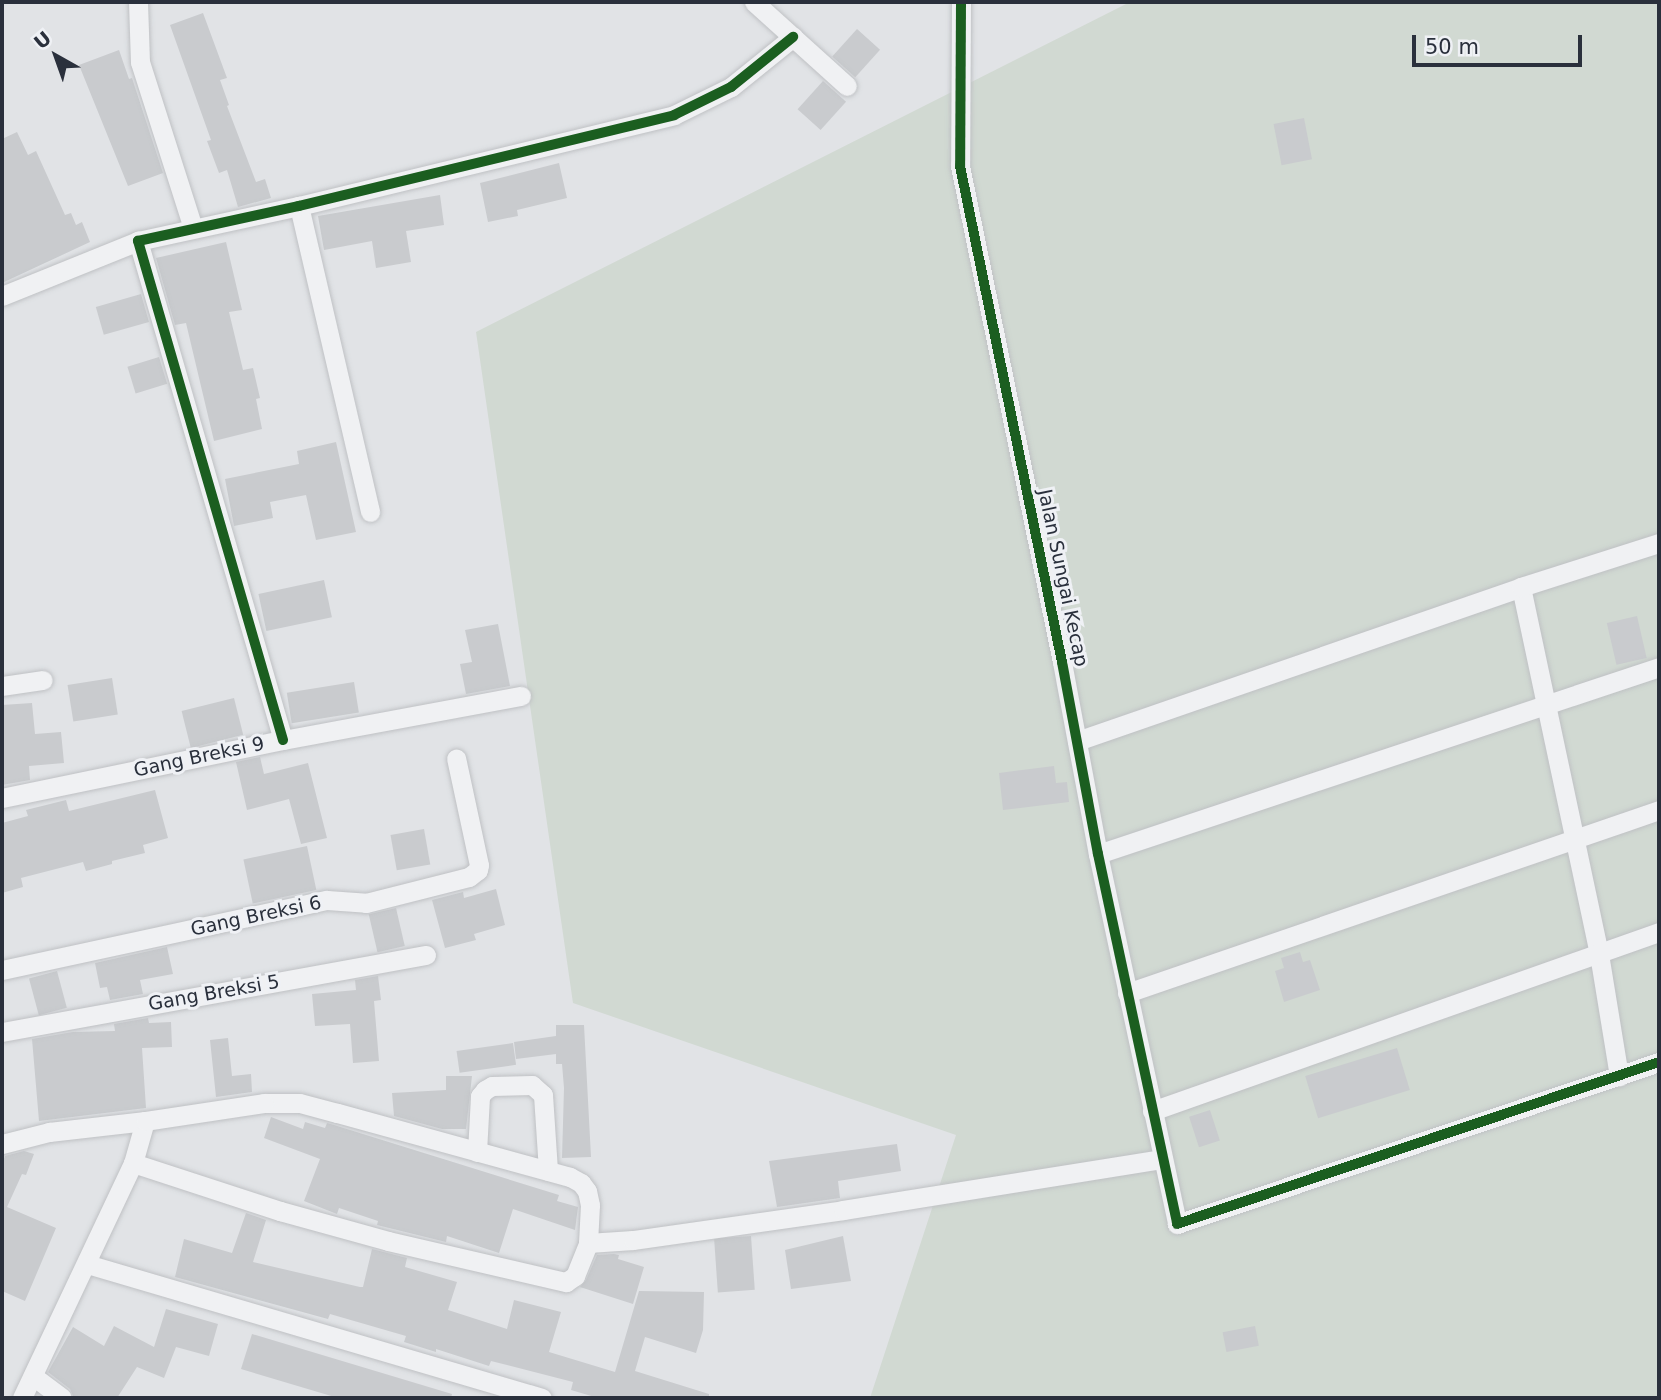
<!DOCTYPE html>
<style>
body{margin:0}
#map{position:relative;width:1661px;height:1400px;overflow:hidden;background:#e1e3e6;font-family:"DejaVu Sans",sans-serif}
div>[style]{position:absolute}
.green>*{inset:0;background:#d1d9d2}
.building>*{inset:0;background:#c9cbce;transform-origin:0 0}
.roads{filter:drop-shadow(0 0 2px #bfc1c4) drop-shadow(0 0 2px #bfc1c4)}
.street>*{height:19px;margin:-9.5px;padding:0 9.5px;transform-origin:9.5px;border-radius:9.5px;background:#f0f1f3}
.cycleway>*{height:10px;margin:-5px;padding:0 5px;transform-origin:5px;border-radius:5px;background:#1b5e20}
span{translate:-50% -50%;white-space:nowrap;text-align:center;line-height:1.15;-webkit-text-stroke:6px #eff1f5;paint-order:stroke}
.street-label{font-size:19px;color:#2a303c}
.frame{position:absolute;inset:0;border:4px solid #2a303c;pointer-events:none}
.north{position:absolute;left:21px;top:21px;width:70px;height:70px;-webkit-text-stroke:5px #eff1f5;paint-order:stroke;rotate:320deg;font-size:19px;font-weight:700;line-height:28px;text-align:center;color:#2a303c}
.north::after{content:'';display:block;margin:auto;width:24px;height:32px;background:#2a303c;clip-path:polygon(50% 0,100% 100%,50% 72%,0 100%)}
.scale{position:absolute;left:1412px;top:35px;width:170px;height:32px;box-sizing:border-box;border:4px solid #2a303c;border-top:0;padding-left:9px;font-size:21px;line-height:24px;white-space:nowrap;color:#2a303c;-webkit-text-stroke:5px #eff1f5;paint-order:stroke}
</style>
<div id="map">
<div class="green">
<div style="clip-path:polygon(1130px 2px,1659px 2px,1659px 1398px,870px 1398px,956px 1135px,573px 1003px,476px 332px)"></div>
</div>
<div class="building">
<div style="clip-path:polygon(203px 13px,227px 78px,220px 80px,229px 105px,227px 106px,256px 182px,265px 179px,271px 198px,238px 207px,227px 170px,219px 173px,207px 141px,211px 140px,170px 25px)"></div>
<div style="left:857px;top:29px;width:31px;height:37px;rotate:42deg"></div>
<div style="clip-path:polygon(119px 50px,129px 79px,132px 78px,163px 173px,128px 186px,79px 65px)"></div>
<div style="left:823px;top:81px;width:31px;height:38px;rotate:42deg"></div>
<div style="left:1304px;top:118px;width:42px;height:31px;rotate:79deg"></div>
<div style="clip-path:polygon(17px 132px,28px 155px,36px 151px,65px 215px,71px 213px,76px 225px,82px 222px,90px 242px,2px 283px,2px 139px)"></div>
<div style="clip-path:polygon(559px 163px,567px 198px,517px 210px,518px 216px,488px 222px,480px 183px)"></div>
<div style="clip-path:polygon(440px 195px,444px 225px,406px 231px,411px 262px,376px 268px,372px 241px,324px 250px,318px 216px)"></div>
<div style="clip-path:polygon(226px 242px,242px 310px,229px 312px,243px 370px,253px 368px,260px 398px,256px 399px,262px 429px,214px 441px,186px 323px,175px 325px,156px 258px)"></div>
<div style="left:141px;top:294px;width:29px;height:47px;rotate:74deg"></div>
<div style="left:159px;top:357px;width:28px;height:33px;rotate:73deg"></div>
<div style="clip-path:polygon(336px 442px,356px 532px,316px 540px,306px 495px,270px 502px,273px 518px,234px 526px,225px 479px,299px 464px,297px 451px)"></div>
<div style="left:324px;top:580px;width:38px;height:67px;rotate:78deg"></div>
<div style="left:1637px;top:616px;width:43px;height:31px;rotate:77deg"></div>
<div style="clip-path:polygon(498px 624px,510px 686px,466px 694px,460px 664px,472px 662px,465px 630px)"></div>
<div style="left:112px;top:678px;width:37px;height:45px;rotate:81deg"></div>
<div style="left:354px;top:682px;width:31px;height:68px;rotate:81deg"></div>
<div style="left:234px;top:698px;width:38px;height:54px;rotate:76deg"></div>
<div style="clip-path:polygon(32px 703px,35px 734px,61px 732px,64px 763px,29px 766px,30px 780px,2px 785px,2px 705px)"></div>
<div style="clip-path:polygon(260px 757px,264px 774px,308px 763px,327px 838px,301px 844px,289px 799px,247px 810px,236px 762px)"></div>
<div style="clip-path:polygon(1054px 766px,1056px 783px,1067px 782px,1069px 802px,1003px 810px,999px 773px)"></div>
<div style="clip-path:polygon(155px 790px,168px 838px,143px 845px,145px 853px,112px 861px,112px 864px,86px 871px,83px 862px,21px 878px,23px 887px,2px 893px,2px 823px,28px 816px,26px 810px,66px 800px,69px 811px)"></div>
<div style="left:424px;top:829px;width:36px;height:34px;rotate:80deg"></div>
<div style="left:307px;top:846px;width:45px;height:65px;rotate:78deg"></div>
<div style="clip-path:polygon(496px 889px,505px 925px,474px 934px,476px 940px,445px 948px,432px 900px,463px 892px,464px 898px)"></div>
<div style="left:396px;top:908px;width:39px;height:28px;rotate:77deg"></div>
<div style="clip-path:polygon(167px 947px,173px 974px,140px 980px,143px 994px,110px 1000px,107px 987px,100px 988px,95px 963px)"></div>
<div style="clip-path:polygon(1300px 952px,1303px 962px,1310px 960px,1320px 990px,1284px 1002px,1275px 971px,1284px 968px,1281px 958px)"></div>
<div style="left:57px;top:971px;width:38px;height:29px;rotate:75deg"></div>
<div style="clip-path:polygon(378px 976px,381px 1000px,374px 1001px,379px 1061px,353px 1063px,350px 1024px,315px 1026px,312px 994px,356px 990px,355px 980px)"></div>
<div style="clip-path:polygon(148px 1018px,149px 1023px,171px 1022px,172px 1047px,142px 1048px,146px 1108px,39px 1121px,32px 1039px,73px 1032px,115px 1031px,114px 1024px)"></div>
<div style="clip-path:polygon(556px 1025px,584px 1025px,591px 1157px,562px 1158px,564px 1088px,562px 1064px,556px 1064px,556px 1054px,516px 1059px,514px 1042px,556px 1036px)"></div>
<div style="clip-path:polygon(228px 1038px,232px 1076px,251px 1074px,252px 1092px,216px 1097px,210px 1040px)"></div>
<div style="left:513px;top:1043px;width:22px;height:57px;rotate:82deg"></div>
<div style="left:1397px;top:1048px;width:44px;height:96px;rotate:73deg"></div>
<div style="clip-path:polygon(446px 1076px,472px 1076px,466px 1129px,442px 1129px,394px 1116px,392px 1093px,446px 1090px)"></div>
<div style="left:1210px;top:1110px;width:32px;height:22px;rotate:72deg"></div>
<div style="clip-path:polygon(271px 1117px,303px 1129px,305px 1122px,325px 1128px,327px 1123px,334px 1125px,559px 1195px,557px 1201px,578px 1207px,575px 1230px,513px 1209px,499px 1253px,447px 1236px,446px 1242px,377px 1225px,378px 1221px,339px 1208px,337px 1214px,304px 1201px,320px 1159px,264px 1138px)"></div>
<div style="clip-path:polygon(897px 1144px,901px 1171px,838px 1181px,840px 1198px,777px 1207px,769px 1161px)"></div>
<div style="clip-path:polygon(24px 1151px,34px 1154px,26px 1175px,22px 1174px,7px 1207px,56px 1228px,25px 1301px,2px 1291px,2px 1164px,5px 1156px)"></div>
<div style="clip-path:polygon(246px 1213px,266px 1220px,253px 1262px,360px 1287px,363px 1287px,372px 1249px,407px 1258px,405px 1267px,457px 1282px,448px 1310px,507px 1329px,514px 1300px,561px 1312px,549px 1352px,615px 1372px,639px 1291px,704px 1292px,703px 1330px,696px 1353px,645px 1337px,635px 1371px,709px 1394px,709px 1398px,598px 1398px,571px 1390px,573px 1382px,491px 1361px,489px 1366px,436px 1349px,436px 1352px,404px 1342px,406px 1336px,330px 1314px,328px 1319px,175px 1277px,184px 1239px,232px 1253px)"></div>
<div style="left:751px;top:1236px;width:54px;height:37px;rotate:86deg"></div>
<div style="clip-path:polygon(843px 1236px,851px 1281px,791px 1289px,785px 1250px)"></div>
<div style="clip-path:polygon(614px 1254px,619px 1255px,618px 1259px,644px 1267px,633px 1304px,580px 1287px,586px 1280px,597px 1255px)"></div>
<div style="clip-path:polygon(166px 1309px,218px 1324px,209px 1356px,176px 1347px,164px 1378px,137px 1367px,117px 1398px,74px 1398px,70px 1389px,48px 1372px,73px 1327px,104px 1346px,114px 1326px,154px 1347px)"></div>
<div style="left:1255px;top:1326px;width:20px;height:33px;rotate:79deg"></div>
<div style="clip-path:polygon(252px 1334px,452px 1394px,451px 1398px,338px 1398px,241px 1369px)"></div>
</div>
<div class="roads">
<div class="street">
<div style="left:138px;top:2px;width:60px;rotate:88.1deg"></div>
<div style="left:140px;top:62px;width:174px;rotate:72.3deg"></div>
<div style="left:754px;top:2px;width:125px;rotate:42.1deg"></div>
<div style="left:961px;top:2px;width:164px;rotate:90.3deg"></div>
<div style="left:960px;top:166px;width:506px;rotate:78.38deg"></div>
<div style="left:1062px;top:662px;width:195px;rotate:79.4deg"></div>
<div style="left:1098px;top:854px;width:378px;rotate:77.9deg"></div>
<div style="left:1177px;top:1224px;width:508px;rotate:-18.58deg"></div>
<div style="left:299px;top:206px;width:314px;rotate:76.9deg"></div>
<div style="left:2px;top:296px;width:147px;rotate:-22deg"></div>
<div style="left:1521px;top:587px;width:375px;rotate:78deg"></div>
<div style="left:1599px;top:954px;width:124px;rotate:80.7deg"></div>
<div style="left:2px;top:686px;width:41px;rotate:-8.3deg"></div>
<div style="left:283px;top:740px;width:520px;rotate:-106.2deg"></div>
<div style="left:138px;top:241px;width:165px;rotate:-12.3deg"></div>
<div style="left:299px;top:206px;width:386px;rotate:-13.6deg"></div>
<div style="left:674px;top:115px;width:64px;rotate:-26.2deg"></div>
<div style="left:731px;top:87px;width:80px;rotate:-38.9deg"></div>
<div style="left:1077px;top:741px;width:470px;rotate:-19.1deg"></div>
<div style="left:1521px;top:587px;width:145px;rotate:-17.7deg"></div>
<div style="left:2px;top:798px;width:287px;rotate:-11.7deg"></div>
<div style="left:283px;top:740px;width:242px;rotate:-10.5deg"></div>
<div style="left:1098px;top:854px;width:591px;rotate:-18.43deg"></div>
<div style="left:2px;top:970px;width:332px;rotate:-12.2deg"></div>
<div style="left:327px;top:900px;width:39px;rotate:4deg"></div>
<div style="left:366px;top:903px;width:106px;rotate:-14.2deg"></div>
<div style="left:469px;top:877px;width:11px;rotate:-38deg"></div>
<div style="left:478px;top:870px;width:5px;rotate:-79deg"></div>
<div style="left:479px;top:865px;width:109px;rotate:-102.1deg"></div>
<div style="left:1127px;top:993px;width:563px;rotate:-18.98deg"></div>
<div style="left:2px;top:1032px;width:431px;rotate:-10.3deg"></div>
<div style="left:1152px;top:1111px;width:538px;rotate:-19.45deg"></div>
<div style="left:2px;top:1144px;width:49px;rotate:-14.3deg"></div>
<div style="left:49px;top:1132px;width:97px;rotate:-6.5deg"></div>
<div style="left:145px;top:1121px;width:44px;rotate:105.9deg"></div>
<div style="left:133px;top:1163px;width:260px;rotate:115.3deg"></div>
<div style="left:477px;top:1152px;width:56px;rotate:-86.9deg"></div>
<div style="left:480px;top:1096px;width:8px;rotate:-50deg"></div>
<div style="left:485px;top:1090px;width:8px;rotate:-30deg"></div>
<div style="left:492px;top:1086px;width:40px;rotate:-1.4deg"></div>
<div style="left:532px;top:1085px;width:15px;rotate:42deg"></div>
<div style="left:543px;top:1095px;width:76px;rotate:86.2deg"></div>
<div style="left:133px;top:1163px;width:155px;rotate:18.1deg"></div>
<div style="left:280px;top:1211px;width:112px;rotate:15.5deg"></div>
<div style="left:388px;top:1241px;width:183px;rotate:13deg"></div>
<div style="left:566px;top:1282px;width:11px;rotate:-34deg"></div>
<div style="left:575px;top:1276px;width:35px;rotate:-68deg"></div>
<div style="left:588px;top:1243px;width:38px;rotate:-87deg"></div>
<div style="left:590px;top:1205px;width:14px;rotate:-102deg"></div>
<div style="left:587px;top:1191px;width:10px;rotate:-127deg"></div>
<div style="left:581px;top:1183px;width:13px;rotate:-151deg"></div>
<div style="left:570px;top:1177px;width:242px;rotate:-164.6deg"></div>
<div style="left:337px;top:1113px;width:39px;rotate:-165deg"></div>
<div style="left:299px;top:1103px;width:35px;rotate:180deg"></div>
<div style="left:264px;top:1103px;width:120px;rotate:171.4deg"></div>
<div style="left:588px;top:1243px;width:45px;rotate:-3.8deg"></div>
<div style="left:633px;top:1240px;width:212px;rotate:-8.1deg"></div>
<div style="left:843px;top:1210px;width:322px;rotate:-9.1deg"></div>
<div style="left:87px;top:1264px;width:474px;rotate:16.4deg"></div>
<div style="left:33px;top:1376px;width:36px;rotate:37deg"></div>
</div>
</div>
<div class="cycleway">
<div style="left:961px;top:2px;width:164px;rotate:90.3deg"></div>
<div style="left:960px;top:166px;width:506px;rotate:78.38deg"></div>
<div style="left:1062px;top:662px;width:195px;rotate:79.4deg"></div>
<div style="left:1098px;top:854px;width:378px;rotate:77.9deg"></div>
<div style="left:1177px;top:1224px;width:508px;rotate:-18.58deg"></div>
<div style="left:283px;top:740px;width:520px;rotate:-106.2deg"></div>
<div style="left:138px;top:241px;width:165px;rotate:-12.3deg"></div>
<div style="left:299px;top:206px;width:386px;rotate:-13.6deg"></div>
<div style="left:674px;top:115px;width:64px;rotate:-26.2deg"></div>
<div style="left:731px;top:87px;width:80px;rotate:-38.9deg"></div>
</div>
<div class="street-label">
<span style="left:1063px;top:578px;rotate:78deg">Jalan Sungai Kecap</span>
<span style="left:199px;top:757px;rotate:-12deg">Gang Breksi 9</span>
<span style="left:256px;top:916px;rotate:-12deg">Gang Breksi 6</span>
<span style="left:214px;top:993px;rotate:-10deg">Gang Breksi 5</span>
</div>
<div class="frame"></div>
<div class="north">U</div>
<div class="scale">50 m</div>
</div>
